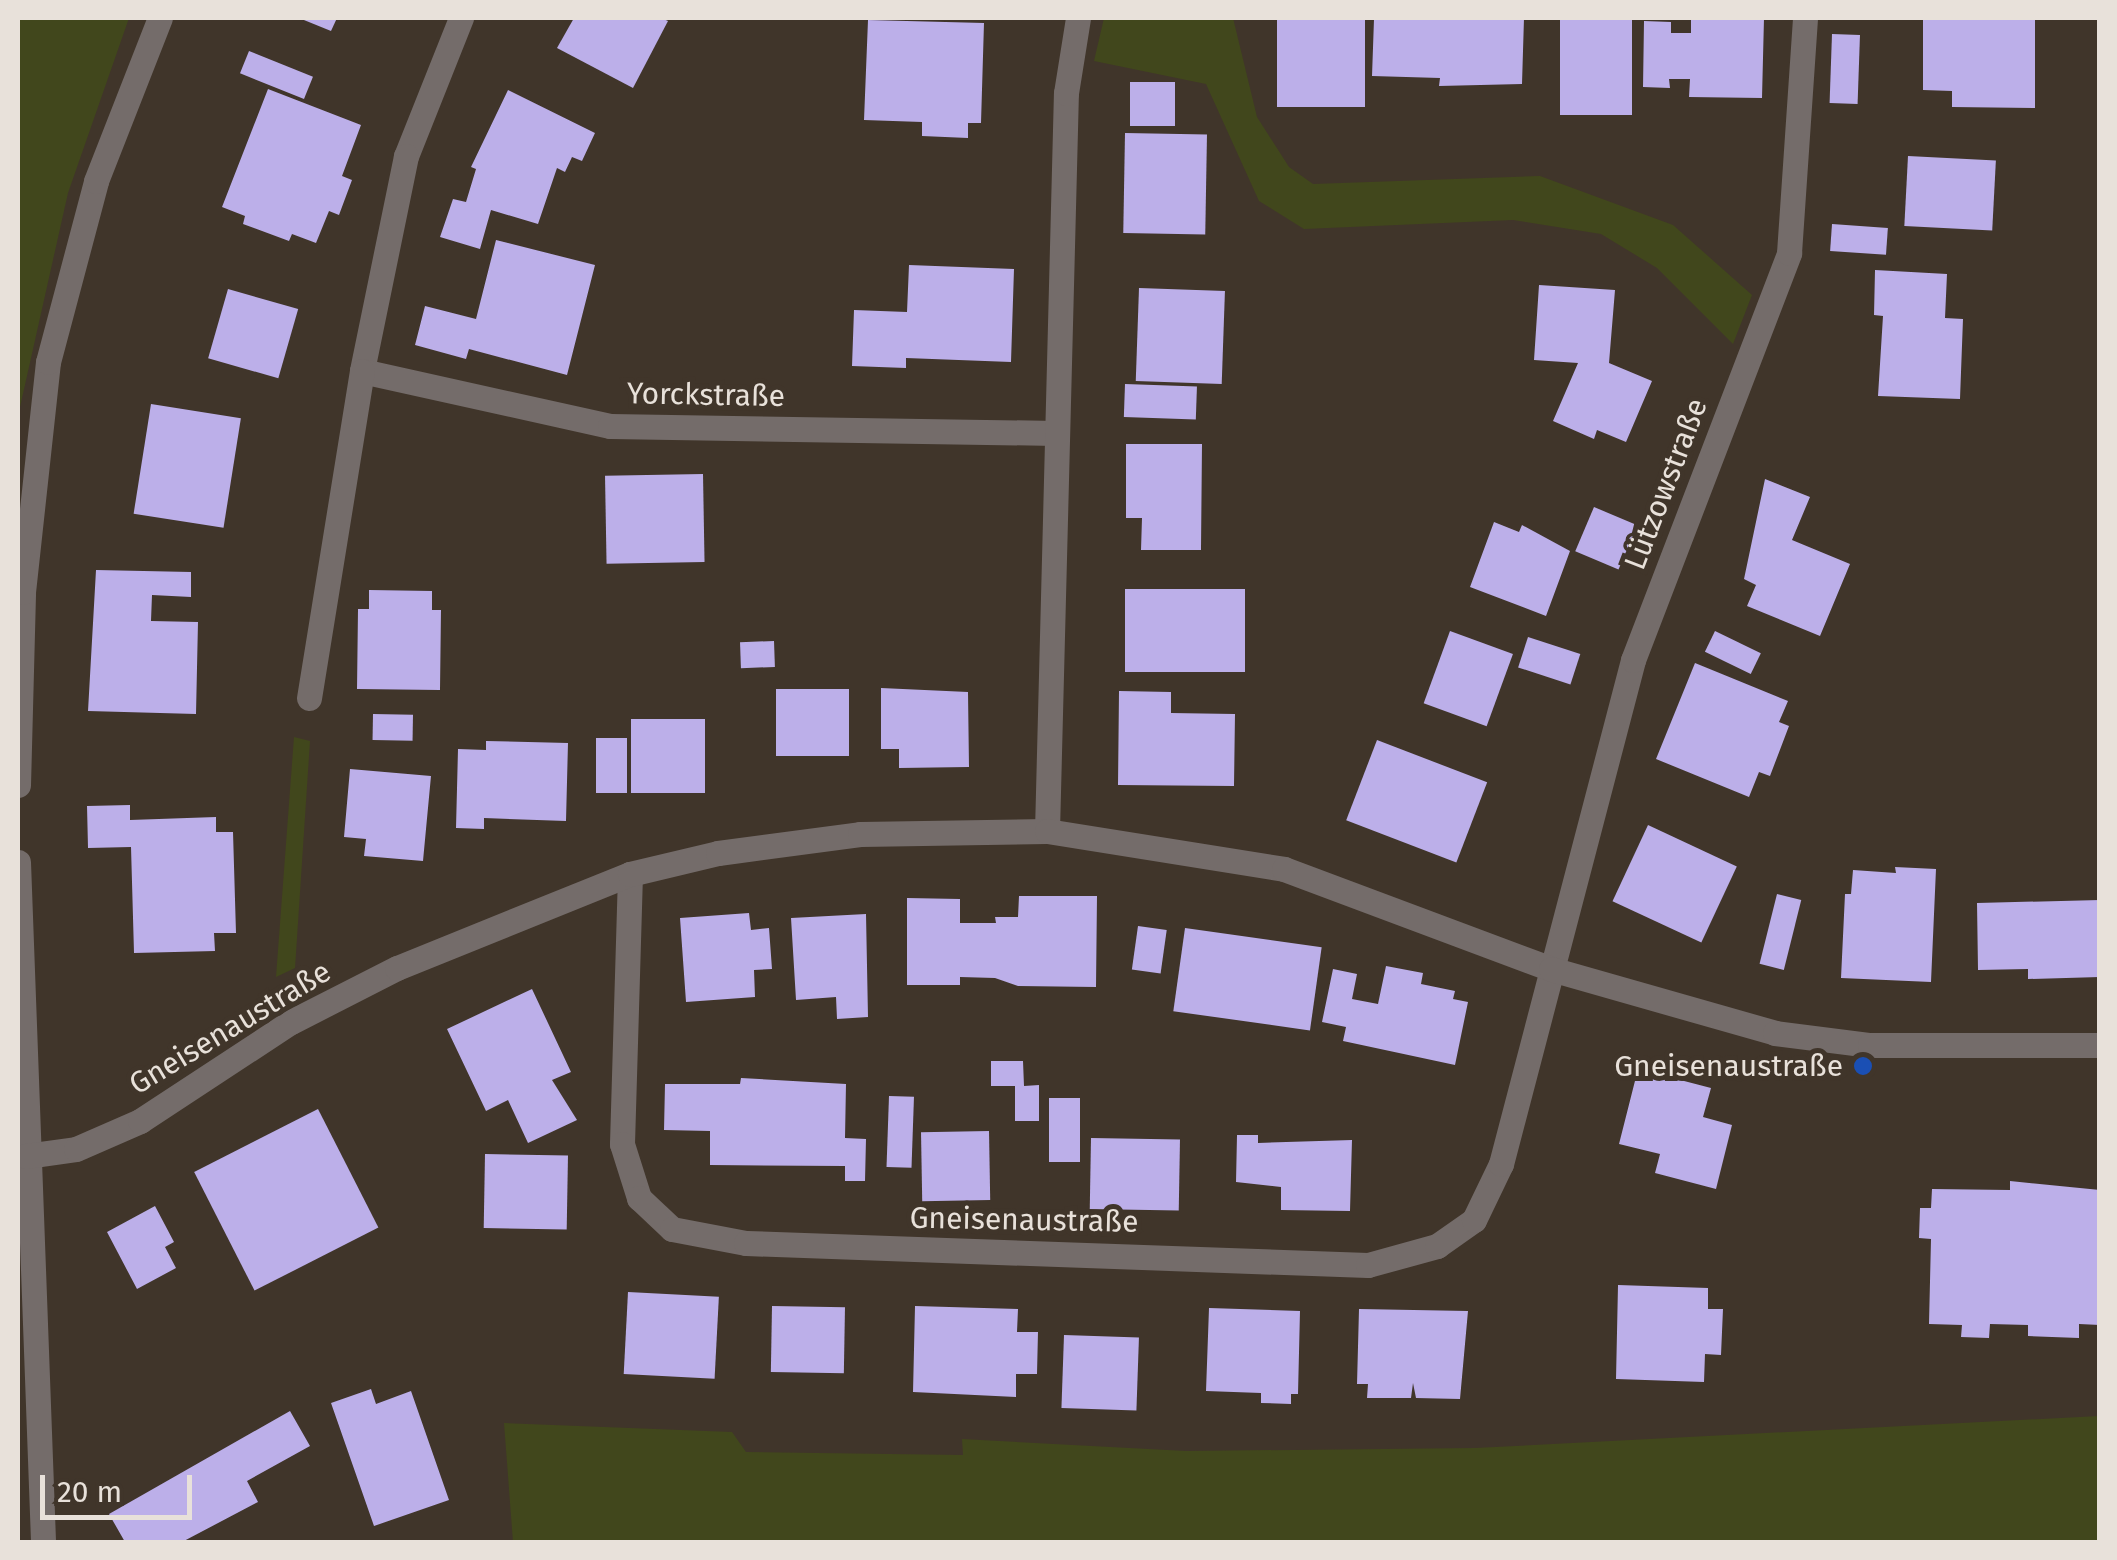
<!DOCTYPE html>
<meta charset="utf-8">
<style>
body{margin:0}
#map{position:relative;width:2117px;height:1560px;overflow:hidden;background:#40352a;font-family:"Fira Sans",sans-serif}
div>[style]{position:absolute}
.green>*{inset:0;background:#41471c}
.building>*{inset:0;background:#bcafe9;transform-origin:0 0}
.street>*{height:25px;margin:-12.5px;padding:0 12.5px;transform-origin:12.5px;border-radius:12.5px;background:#746c6a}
.dots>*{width:28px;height:28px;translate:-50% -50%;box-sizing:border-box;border:5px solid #40352a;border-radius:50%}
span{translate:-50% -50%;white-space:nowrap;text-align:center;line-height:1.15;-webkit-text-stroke:10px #40352a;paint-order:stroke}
.street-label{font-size:30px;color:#e8e1da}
.poi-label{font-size:30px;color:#e8e1da}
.right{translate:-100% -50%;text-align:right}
.frame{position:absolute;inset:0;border:20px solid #e8e1da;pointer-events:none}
.scale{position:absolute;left:40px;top:1475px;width:152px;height:45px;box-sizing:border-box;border:5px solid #e8e1da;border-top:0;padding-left:12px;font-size:30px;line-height:35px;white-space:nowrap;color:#e8e1da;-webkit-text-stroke:8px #40352a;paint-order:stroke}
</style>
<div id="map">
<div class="green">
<div style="clip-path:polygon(18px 18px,129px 18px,68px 193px,18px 416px)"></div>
<div style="clip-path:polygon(1104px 18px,1233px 18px,1257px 117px,1289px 167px,1313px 184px,1540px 176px,1673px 225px,1752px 295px,1733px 344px,1657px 268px,1601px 234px,1513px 220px,1304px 229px,1259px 201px,1206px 84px,1094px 61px)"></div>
<div style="clip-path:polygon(294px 737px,310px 741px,295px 968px,276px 977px)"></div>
<div style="clip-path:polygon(2099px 1416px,2099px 1542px,513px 1542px,504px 1423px,732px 1432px,746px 1452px,963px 1455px,962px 1439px,1186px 1451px,1475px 1448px)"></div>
</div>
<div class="building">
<div style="clip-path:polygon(299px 18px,337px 18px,331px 31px)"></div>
<div style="clip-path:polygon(574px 18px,661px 18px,668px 21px,633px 88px,557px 48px)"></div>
<div style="left:1277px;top:18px;width:88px;height:89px"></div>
<div style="clip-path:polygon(1441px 18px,1524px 18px,1522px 84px,1439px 86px,1440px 78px,1372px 76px,1374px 19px)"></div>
<div style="left:1560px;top:18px;width:72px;height:97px"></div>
<div style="clip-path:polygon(1691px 18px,1764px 18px,1762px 98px,1689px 97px,1690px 79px,1669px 79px,1670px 88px,1643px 87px,1644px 21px,1671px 22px,1671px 33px,1691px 33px)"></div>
<div style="clip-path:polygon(1923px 18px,2035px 18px,2035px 108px,1952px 107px,1952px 91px,1923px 90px)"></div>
<div style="clip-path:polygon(868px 20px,984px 23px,981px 123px,968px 123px,968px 138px,922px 136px,922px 122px,864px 120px)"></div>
<div style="left:1832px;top:34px;width:28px;height:69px;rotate:2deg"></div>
<div style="left:249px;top:51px;width:69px;height:24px;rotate:22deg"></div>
<div style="left:1130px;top:82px;width:45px;height:44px"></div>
<div style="clip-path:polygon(268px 89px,361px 125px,342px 176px,352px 180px,339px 215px,329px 211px,316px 243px,292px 234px,289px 241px,243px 224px,245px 216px,222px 207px)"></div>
<div style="clip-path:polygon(508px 90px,595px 133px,582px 161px,572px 157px,565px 172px,557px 168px,538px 224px,491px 210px,480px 249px,440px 237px,453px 199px,466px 202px,476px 169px,471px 167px)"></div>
<div style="left:1125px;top:133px;width:82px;height:100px;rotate:1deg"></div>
<div style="left:1908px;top:156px;width:88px;height:70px;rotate:3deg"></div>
<div style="left:1832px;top:224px;width:56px;height:27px;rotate:4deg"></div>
<div style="clip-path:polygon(496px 240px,595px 265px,567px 375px,469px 349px,466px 359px,415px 345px,425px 306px,476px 319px)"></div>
<div style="clip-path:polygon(909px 265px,1014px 269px,1011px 362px,906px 358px,906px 368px,852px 366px,854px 310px,907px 312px)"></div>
<div style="clip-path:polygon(1875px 270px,1947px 274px,1945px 318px,1963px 319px,1960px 399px,1878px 396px,1883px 316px,1874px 315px)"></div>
<div style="clip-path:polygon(1539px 285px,1615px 290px,1609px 363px,1652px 381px,1626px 442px,1597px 430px,1594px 439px,1553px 421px,1578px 363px,1534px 360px)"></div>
<div style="left:1139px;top:288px;width:86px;height:93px;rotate:2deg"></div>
<div style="left:228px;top:289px;width:73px;height:72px;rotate:16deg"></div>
<div style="left:1125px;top:384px;width:72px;height:33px;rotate:2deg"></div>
<div style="left:151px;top:404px;width:91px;height:111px;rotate:9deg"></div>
<div style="clip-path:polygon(1126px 444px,1202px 444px,1201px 550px,1141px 550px,1142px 518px,1126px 518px)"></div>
<div style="left:703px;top:474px;width:88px;height:98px;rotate:89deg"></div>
<div style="clip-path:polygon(1765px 479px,1810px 497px,1792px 540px,1850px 564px,1820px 636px,1747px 606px,1756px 585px,1744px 579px)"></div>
<div style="left:1594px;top:507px;width:47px;height:48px;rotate:23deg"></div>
<div style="clip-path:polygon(1494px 522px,1519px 532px,1522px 525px,1570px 551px,1546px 616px,1470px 587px)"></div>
<div style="clip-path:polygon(96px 570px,191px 572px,191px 597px,152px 595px,151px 621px,198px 622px,196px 714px,88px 711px)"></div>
<div style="left:1125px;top:589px;width:120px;height:83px"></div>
<div style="clip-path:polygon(369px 590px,432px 591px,432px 610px,441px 610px,440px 690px,357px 689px,358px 609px,369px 609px)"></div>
<div style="left:1450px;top:631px;width:67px;height:77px;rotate:20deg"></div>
<div style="left:1715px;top:631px;width:51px;height:23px;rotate:26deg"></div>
<div style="left:1528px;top:637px;width:55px;height:32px;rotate:18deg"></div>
<div style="left:774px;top:641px;width:26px;height:34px;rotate:88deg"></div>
<div style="clip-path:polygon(1695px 663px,1788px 701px,1779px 722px,1789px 726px,1770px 776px,1759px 772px,1749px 797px,1656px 759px)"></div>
<div style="clip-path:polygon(881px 688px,968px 692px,969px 767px,899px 768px,899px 749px,881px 749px)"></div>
<div style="left:776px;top:689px;width:73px;height:67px"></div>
<div style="clip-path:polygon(1119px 691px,1171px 692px,1171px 713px,1235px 714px,1234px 786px,1118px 785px)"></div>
<div style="left:373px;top:714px;width:40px;height:26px;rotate:1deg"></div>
<div style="left:631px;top:719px;width:74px;height:74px"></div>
<div style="left:596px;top:738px;width:31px;height:55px"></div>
<div style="left:1377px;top:740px;width:118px;height:86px;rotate:21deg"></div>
<div style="clip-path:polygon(486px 741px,568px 743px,566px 821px,484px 818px,484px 829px,456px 828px,458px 749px,486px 750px)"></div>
<div style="clip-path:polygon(350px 769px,431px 776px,423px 861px,364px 856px,366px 839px,344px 837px)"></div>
<div style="clip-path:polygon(130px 805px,130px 820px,216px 817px,216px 832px,233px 832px,236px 933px,214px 933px,215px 951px,134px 953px,131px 847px,88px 848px,87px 806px)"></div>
<div style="left:1648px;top:825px;width:98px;height:84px;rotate:25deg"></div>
<div style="clip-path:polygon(1895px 867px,1936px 869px,1931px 982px,1841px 978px,1845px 894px,1851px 894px,1853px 870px,1896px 873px)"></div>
<div style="left:1777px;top:894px;width:25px;height:72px;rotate:14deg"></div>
<div style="clip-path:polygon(1019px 896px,1097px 896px,1096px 987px,1018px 986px,995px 978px,960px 977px,960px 985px,907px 985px,907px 898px,960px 899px,960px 923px,996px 923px,995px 917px,1018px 917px)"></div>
<div style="clip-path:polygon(2100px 900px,2100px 977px,2028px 979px,2028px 969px,1978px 970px,1977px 903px)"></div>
<div style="clip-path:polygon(749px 913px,751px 930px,769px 928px,772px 969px,754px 970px,755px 997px,686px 1002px,680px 918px)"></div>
<div style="clip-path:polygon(866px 914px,868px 1017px,837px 1019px,836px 997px,796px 1000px,791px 918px)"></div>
<div style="left:1138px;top:926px;width:29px;height:44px;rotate:8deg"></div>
<div style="left:1185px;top:928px;width:138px;height:84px;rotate:8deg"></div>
<div style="clip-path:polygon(1386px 966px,1423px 973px,1421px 984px,1455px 991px,1453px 999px,1468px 1002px,1455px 1065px,1343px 1041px,1346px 1027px,1322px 1022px,1333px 969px,1357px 974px,1352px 999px,1378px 1004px)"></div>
<div style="clip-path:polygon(532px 989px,571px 1072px,552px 1080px,577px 1120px,528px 1143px,508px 1100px,486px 1111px,447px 1029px)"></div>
<div style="clip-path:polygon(991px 1061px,1023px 1061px,1024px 1086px,1039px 1085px,1039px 1121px,1015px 1121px,1015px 1086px,991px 1086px)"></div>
<div style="clip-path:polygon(1638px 1069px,1711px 1088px,1703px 1117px,1732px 1125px,1716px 1189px,1655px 1173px,1660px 1154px,1619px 1144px)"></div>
<div style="clip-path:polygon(741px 1078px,846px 1084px,845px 1138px,866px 1139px,865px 1181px,845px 1181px,845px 1166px,710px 1165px,710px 1131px,664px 1130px,665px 1084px,740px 1084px)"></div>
<div style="left:889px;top:1096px;width:25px;height:71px;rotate:2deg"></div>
<div style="left:1049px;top:1098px;width:31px;height:64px"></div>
<div style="left:318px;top:1109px;width:133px;height:139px;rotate:63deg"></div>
<div style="left:989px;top:1131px;width:69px;height:68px;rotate:89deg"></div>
<div style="clip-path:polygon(1237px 1135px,1258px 1135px,1258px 1143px,1352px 1140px,1350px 1211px,1281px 1210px,1281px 1187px,1236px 1182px)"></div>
<div style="left:1091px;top:1138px;width:89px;height:71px;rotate:1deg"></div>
<div style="left:485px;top:1154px;width:83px;height:74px;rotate:1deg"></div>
<div style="clip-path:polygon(2010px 1181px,2100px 1190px,2100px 1325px,2079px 1324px,2079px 1338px,2028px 1336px,2028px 1325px,1990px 1324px,1989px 1338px,1961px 1337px,1962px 1325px,1929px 1324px,1931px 1239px,1919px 1238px,1920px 1208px,1931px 1208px,1932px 1189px,2010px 1190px)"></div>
<div style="clip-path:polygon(155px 1206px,174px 1242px,165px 1247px,176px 1268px,137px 1289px,107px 1232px)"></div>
<div style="clip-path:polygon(1618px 1285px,1708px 1288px,1708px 1309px,1723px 1309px,1721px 1355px,1705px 1354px,1704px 1382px,1616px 1379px)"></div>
<div style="left:628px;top:1292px;width:91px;height:82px;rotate:3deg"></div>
<div style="left:772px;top:1306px;width:73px;height:66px;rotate:1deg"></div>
<div style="clip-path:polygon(915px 1306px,1018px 1309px,1017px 1332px,1038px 1332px,1037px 1374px,1016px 1374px,1016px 1397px,913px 1392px)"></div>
<div style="clip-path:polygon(1209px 1308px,1300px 1311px,1298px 1394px,1291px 1394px,1291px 1404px,1261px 1403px,1261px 1393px,1206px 1391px)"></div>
<div style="clip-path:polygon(1359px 1309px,1468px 1311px,1460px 1399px,1416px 1398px,1413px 1383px,1411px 1398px,1367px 1398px,1368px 1384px,1357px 1384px)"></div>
<div style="left:1064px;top:1335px;width:75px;height:73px;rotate:2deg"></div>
<div style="clip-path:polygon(371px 1389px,376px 1404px,411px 1391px,449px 1500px,374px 1526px,331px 1403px)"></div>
<div style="clip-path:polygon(290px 1411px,310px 1446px,247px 1481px,258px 1502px,182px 1542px,125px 1542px,109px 1514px)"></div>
</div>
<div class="street">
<div style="left:461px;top:18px;width:149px;rotate:111.7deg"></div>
<div style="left:406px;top:156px;width:219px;rotate:101.6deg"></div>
<div style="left:362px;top:371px;width:254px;rotate:12.5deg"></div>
<div style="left:610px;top:426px;width:446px;rotate:0.9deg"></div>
<div style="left:309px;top:698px;width:331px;rotate:-80.8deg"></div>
<div style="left:18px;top:785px;width:193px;rotate:-88.5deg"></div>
<div style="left:23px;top:592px;width:231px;rotate:-83.8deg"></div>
<div style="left:48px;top:362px;width:187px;rotate:-75.1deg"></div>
<div style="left:96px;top:181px;width:175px;rotate:-68.6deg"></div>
<div style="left:1047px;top:831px;width:738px;rotate:-88.53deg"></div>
<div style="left:1066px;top:93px;width:76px;rotate:-80.9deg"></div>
<div style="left:18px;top:862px;width:680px;rotate:87.89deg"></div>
<div style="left:630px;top:874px;width:270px;rotate:91.7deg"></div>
<div style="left:622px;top:1144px;width:57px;rotate:72.5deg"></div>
<div style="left:639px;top:1198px;width:45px;rotate:43.2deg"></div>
<div style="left:672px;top:1229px;width:75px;rotate:10.7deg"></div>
<div style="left:746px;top:1243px;width:622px;rotate:2.03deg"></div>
<div style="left:1368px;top:1265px;width:72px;rotate:-15.4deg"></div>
<div style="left:1437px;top:1246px;width:45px;rotate:-35.1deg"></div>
<div style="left:1474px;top:1220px;width:62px;rotate:-64.3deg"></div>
<div style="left:1501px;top:1164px;width:521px;rotate:-75.32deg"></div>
<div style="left:1633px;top:660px;width:436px;rotate:-69deg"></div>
<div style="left:1789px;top:253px;width:236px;rotate:-86.1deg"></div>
<div style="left:26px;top:1156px;width:50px;rotate:-8deg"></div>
<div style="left:76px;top:1149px;width:70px;rotate:-23.6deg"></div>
<div style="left:140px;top:1121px;width:181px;rotate:-33.3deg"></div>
<div style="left:291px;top:1022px;width:119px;rotate:-27deg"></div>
<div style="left:397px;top:968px;width:251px;rotate:-22deg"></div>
<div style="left:630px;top:874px;width:90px;rotate:-13.4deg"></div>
<div style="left:718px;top:853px;width:143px;rotate:-7.6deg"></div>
<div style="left:860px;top:834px;width:187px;rotate:-0.9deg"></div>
<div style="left:1047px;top:831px;width:240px;rotate:9.1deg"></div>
<div style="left:1284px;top:869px;width:285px;rotate:20.5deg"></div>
<div style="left:1551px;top:969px;width:233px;rotate:15.9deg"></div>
<div style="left:1775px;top:1033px;width:96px;rotate:7.2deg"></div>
<div style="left:1870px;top:1045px;width:230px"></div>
</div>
<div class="dots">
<div style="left:1863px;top:1066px;background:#1a4fb4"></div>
</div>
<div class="street-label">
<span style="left:706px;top:395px;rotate:1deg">Yorckstraße</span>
<span style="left:1666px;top:484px;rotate:-69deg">Lützowstraße</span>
<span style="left:230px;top:1028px;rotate:-31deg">Gneisenaustraße</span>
<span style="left:1024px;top:1220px;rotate:1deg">Gneisenaustraße</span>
</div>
<div class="poi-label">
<span class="right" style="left:1843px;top:1066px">Gneisenaustraße</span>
</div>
<div class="frame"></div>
<div class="scale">20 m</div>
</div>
